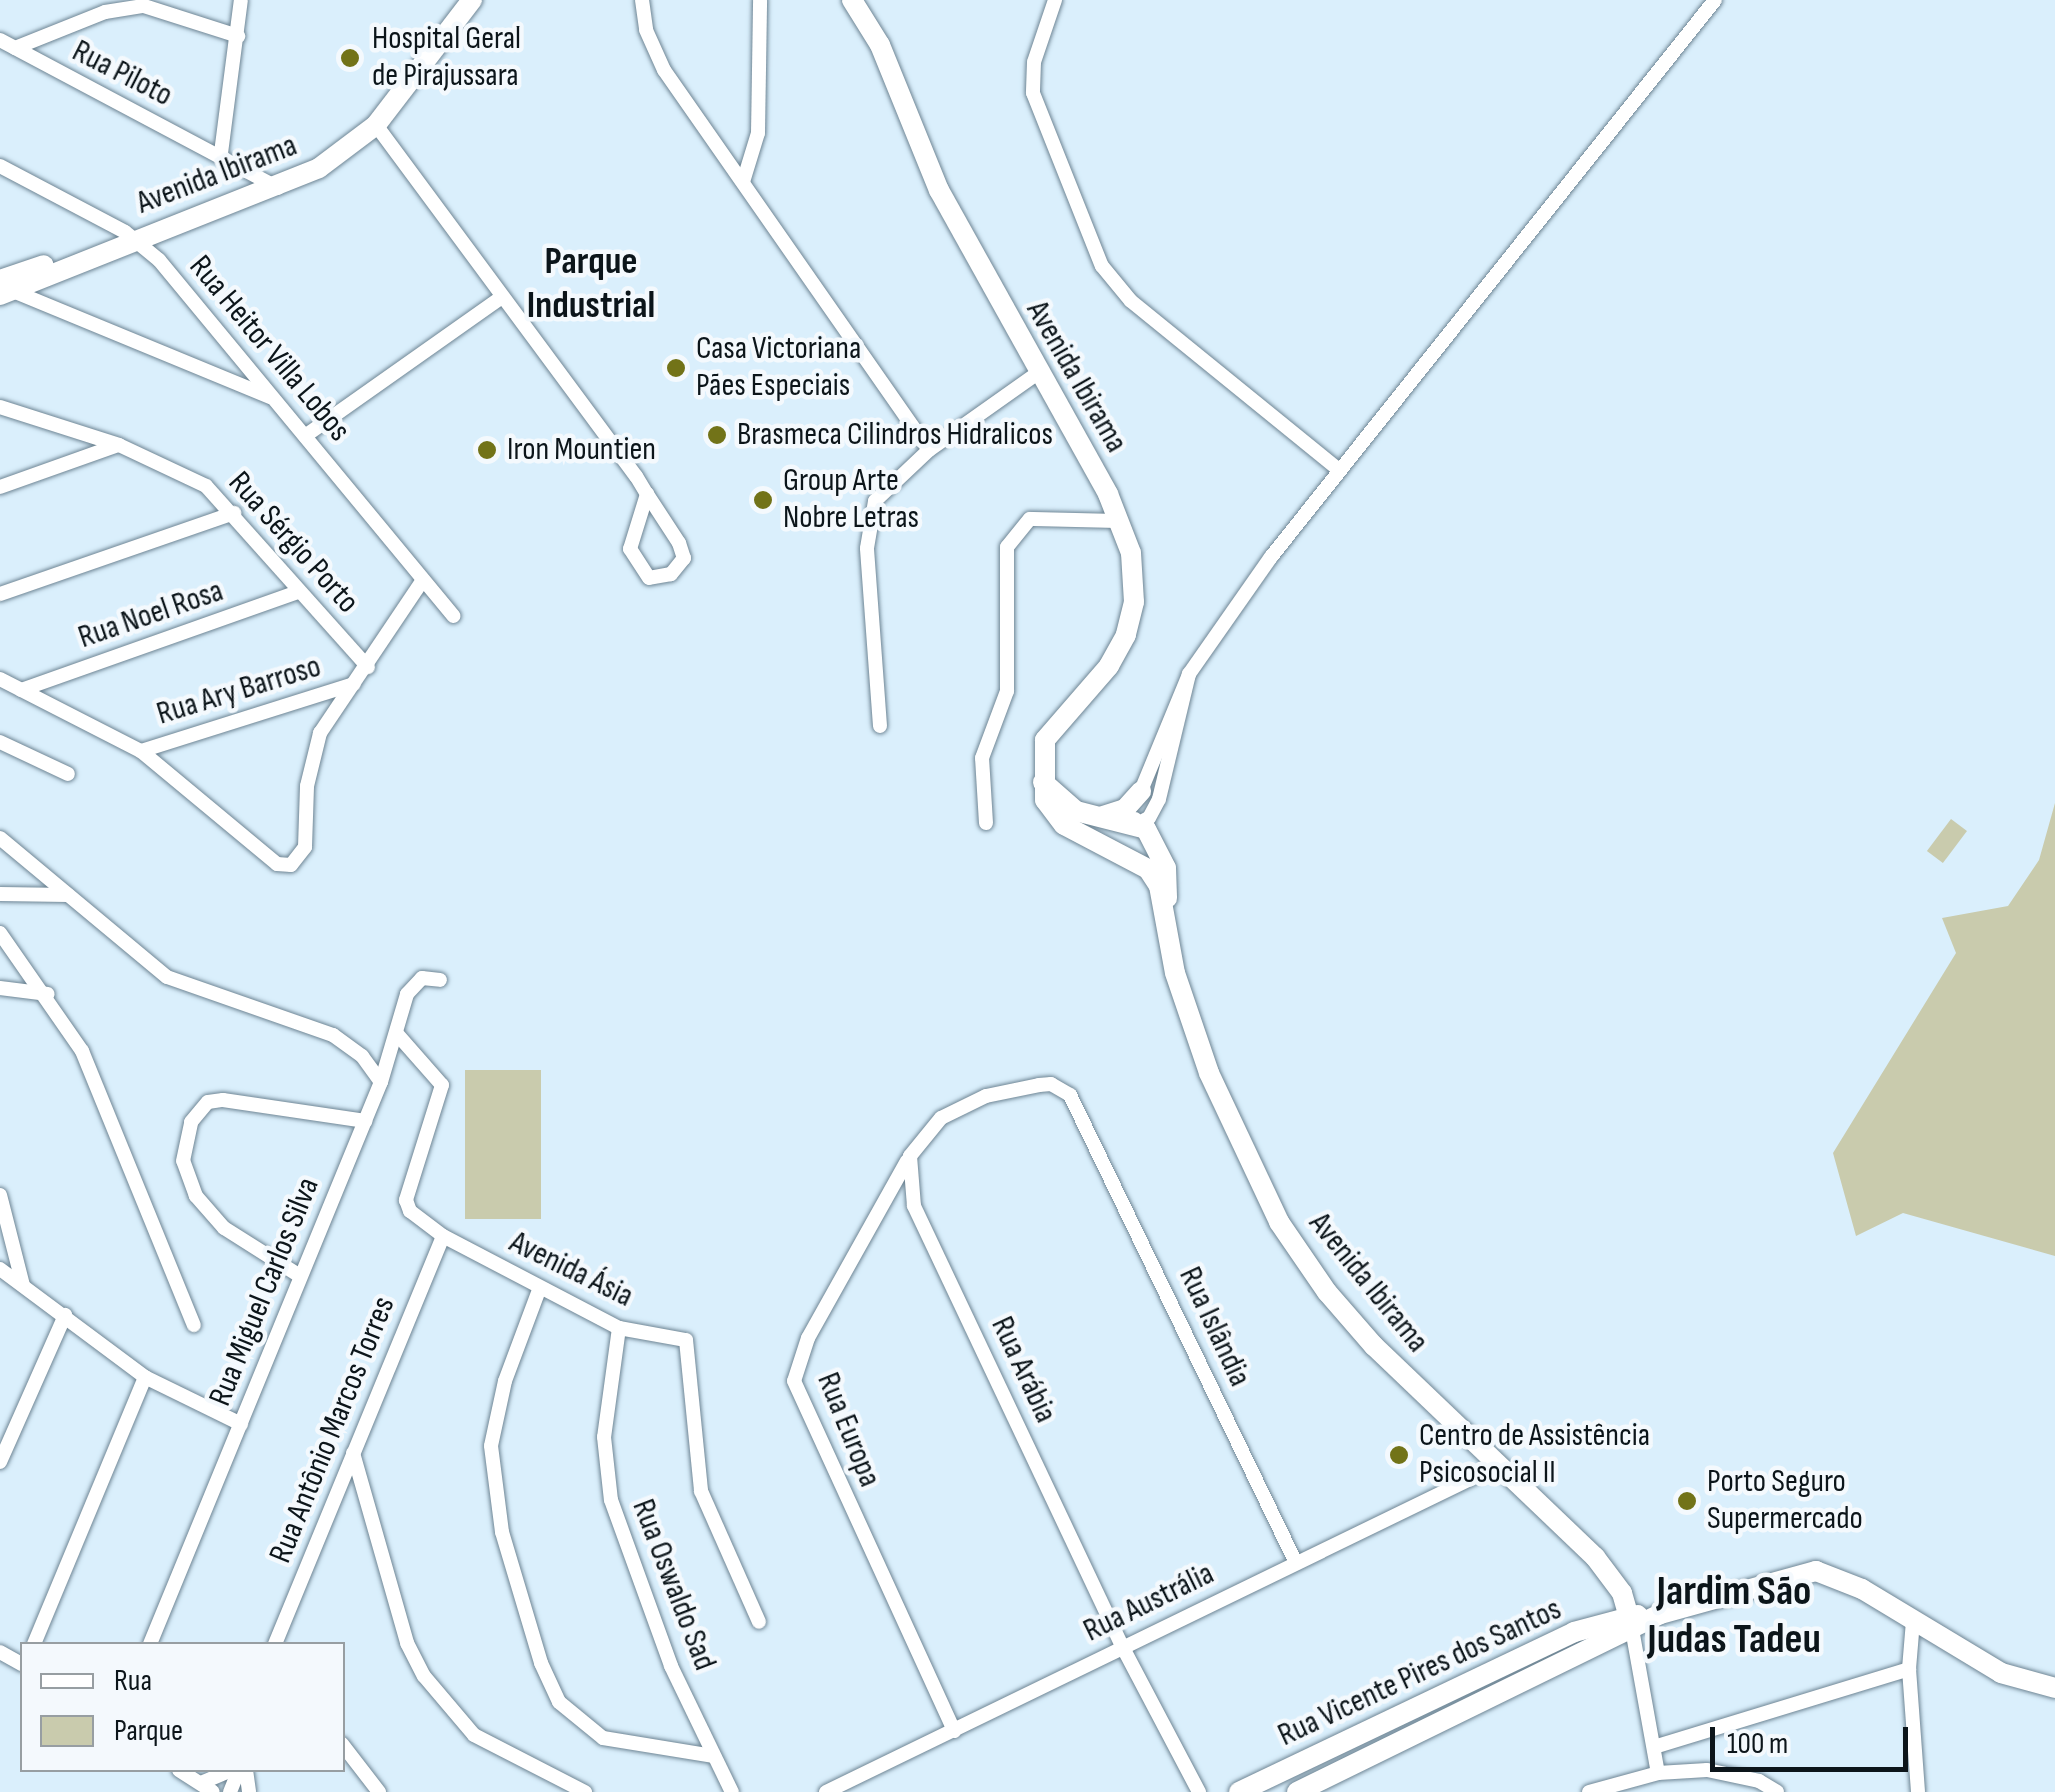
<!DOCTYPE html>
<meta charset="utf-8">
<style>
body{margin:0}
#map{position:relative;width:2055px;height:1792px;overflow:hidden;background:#daeffc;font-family:"Sofia Sans Condensed",sans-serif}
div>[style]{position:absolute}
.green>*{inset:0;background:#c9cbad;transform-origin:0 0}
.roads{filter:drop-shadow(0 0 2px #6e8594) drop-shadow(0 0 2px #6e8594)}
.minor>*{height:14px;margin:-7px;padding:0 7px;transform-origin:7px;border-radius:7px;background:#fff}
.secondary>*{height:20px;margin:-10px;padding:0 10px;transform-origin:10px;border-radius:10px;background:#fff}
.dots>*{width:28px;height:28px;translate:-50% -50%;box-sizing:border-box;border:5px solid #f4f9fd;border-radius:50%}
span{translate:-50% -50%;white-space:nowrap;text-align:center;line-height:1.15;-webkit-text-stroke:9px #f4f9fd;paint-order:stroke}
.poi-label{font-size:32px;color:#0c151a}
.left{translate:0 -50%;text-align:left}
.street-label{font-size:32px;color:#0c151a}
.quarter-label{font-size:38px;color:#0c151a;font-weight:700}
.district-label{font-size:42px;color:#0c151a;font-weight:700}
.legend{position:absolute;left:20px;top:1642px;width:325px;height:130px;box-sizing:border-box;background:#f4f9fd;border:2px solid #979ea2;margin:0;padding:12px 18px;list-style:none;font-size:30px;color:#0c151a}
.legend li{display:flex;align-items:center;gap:20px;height:50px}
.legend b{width:50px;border:2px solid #979ea2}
.scale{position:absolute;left:1710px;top:1727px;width:198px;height:45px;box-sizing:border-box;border:5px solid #0c151a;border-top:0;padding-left:12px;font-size:30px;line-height:35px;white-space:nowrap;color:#0c151a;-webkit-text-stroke:8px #f4f9fd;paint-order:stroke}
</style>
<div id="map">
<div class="green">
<div style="clip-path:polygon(2055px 803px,2055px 1256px,1903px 1213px,1856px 1236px,1833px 1153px,1956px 953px,1942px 918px,2008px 906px,2039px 860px)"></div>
<div style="left:1951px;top:819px;width:20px;height:40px;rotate:37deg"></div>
<div style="left:465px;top:1070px;width:76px;height:149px"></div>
</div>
<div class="roads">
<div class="minor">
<div style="left:642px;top:0;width:30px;rotate:82deg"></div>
<div style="left:646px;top:30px;width:44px;rotate:65.8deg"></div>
<div style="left:664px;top:70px;width:463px;rotate:55.1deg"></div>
<div style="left:1055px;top:0;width:65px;rotate:108.7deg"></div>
<div style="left:1034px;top:62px;width:31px;rotate:92deg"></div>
<div style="left:1033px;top:93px;width:186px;rotate:68.3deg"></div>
<div style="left:1102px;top:266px;width:45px;rotate:50.4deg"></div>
<div style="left:1131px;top:301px;width:268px;rotate:39.1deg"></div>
<div style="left:0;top:40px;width:315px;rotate:28deg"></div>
<div style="left:15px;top:48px;width:97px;rotate:-21.8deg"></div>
<div style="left:105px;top:12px;width:39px;rotate:-9deg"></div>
<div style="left:144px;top:6px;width:99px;rotate:17.7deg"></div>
<div style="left:376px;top:125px;width:437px;rotate:53.5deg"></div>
<div style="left:636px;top:476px;width:21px;rotate:59deg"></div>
<div style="left:647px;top:494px;width:59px;rotate:56.9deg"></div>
<div style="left:679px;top:543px;width:16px;rotate:72deg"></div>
<div style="left:684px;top:558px;width:21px;rotate:129deg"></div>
<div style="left:671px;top:574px;width:22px;rotate:170deg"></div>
<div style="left:649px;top:578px;width:35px;rotate:-123deg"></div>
<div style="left:630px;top:549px;width:58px;rotate:-72.8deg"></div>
<div style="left:221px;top:153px;width:154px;rotate:-82.6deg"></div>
<div style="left:0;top:166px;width:141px;rotate:27.8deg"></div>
<div style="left:125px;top:232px;width:44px;rotate:39.5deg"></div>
<div style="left:159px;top:260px;width:462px;rotate:50.4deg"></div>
<div style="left:743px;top:182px;width:51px;rotate:-73deg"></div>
<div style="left:758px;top:133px;width:133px;rotate:-89.1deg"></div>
<div style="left:13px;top:291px;width:278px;rotate:22.4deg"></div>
<div style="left:0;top:407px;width:125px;rotate:17.7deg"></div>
<div style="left:119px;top:445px;width:96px;rotate:25.2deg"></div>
<div style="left:206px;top:486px;width:243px;rotate:48.2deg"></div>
<div style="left:305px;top:436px;width:241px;rotate:-35.2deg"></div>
<div style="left:0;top:487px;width:125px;rotate:-19.6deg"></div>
<div style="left:0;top:594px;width:248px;rotate:-19.1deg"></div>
<div style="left:0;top:679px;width:158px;rotate:27.1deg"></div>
<div style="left:141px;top:751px;width:177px;rotate:39.7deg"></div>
<div style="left:277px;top:864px;width:14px;rotate:4deg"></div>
<div style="left:291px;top:865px;width:23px;rotate:-52deg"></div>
<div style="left:305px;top:847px;width:61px;rotate:-88.1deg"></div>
<div style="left:307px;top:786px;width:55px;rotate:-76.2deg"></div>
<div style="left:320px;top:733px;width:183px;rotate:-56.1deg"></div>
<div style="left:21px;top:690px;width:294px;rotate:-19.5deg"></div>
<div style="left:880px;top:726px;width:178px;rotate:-94.2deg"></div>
<div style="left:867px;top:548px;width:48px;rotate:-80.3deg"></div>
<div style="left:875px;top:501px;width:74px;rotate:-43.4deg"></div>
<div style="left:929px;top:450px;width:135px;rotate:-35.3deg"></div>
<div style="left:0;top:742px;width:75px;rotate:25.2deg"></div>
<div style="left:141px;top:751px;width:223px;rotate:-17.5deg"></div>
<div style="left:1138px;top:798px;width:134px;rotate:-67.6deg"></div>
<div style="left:1189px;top:674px;width:143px;rotate:-55deg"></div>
<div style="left:1271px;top:557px;width:712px;rotate:-51.44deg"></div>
<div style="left:1135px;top:819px;width:5px;rotate:68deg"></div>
<div style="left:1137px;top:824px;width:13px;rotate:-27deg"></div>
<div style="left:1149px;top:818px;width:21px;rotate:-62deg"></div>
<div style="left:1159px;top:799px;width:129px;rotate:-76.5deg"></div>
<div style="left:986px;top:823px;width:65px;rotate:-93.5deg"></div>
<div style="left:982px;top:758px;width:72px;rotate:-69.5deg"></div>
<div style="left:1007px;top:691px;width:144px;rotate:-90deg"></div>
<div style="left:1007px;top:547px;width:36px;rotate:-51deg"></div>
<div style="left:1030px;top:519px;width:91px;rotate:1.3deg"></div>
<div style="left:0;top:838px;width:217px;rotate:39.8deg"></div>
<div style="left:167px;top:977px;width:176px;rotate:19.3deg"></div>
<div style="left:333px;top:1035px;width:36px;rotate:36deg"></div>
<div style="left:362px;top:1056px;width:32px;rotate:54deg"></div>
<div style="left:0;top:894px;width:68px;rotate:0.8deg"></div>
<div style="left:0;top:933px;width:144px;rotate:55.2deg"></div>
<div style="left:82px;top:1051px;width:296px;rotate:67.8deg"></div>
<div style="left:0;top:988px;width:48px;rotate:7.1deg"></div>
<div style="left:397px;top:1034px;width:68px;rotate:48.6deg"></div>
<div style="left:442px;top:1085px;width:121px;rotate:107.4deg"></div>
<div style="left:406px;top:1200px;width:12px;rotate:70deg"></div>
<div style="left:410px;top:1211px;width:41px;rotate:37.1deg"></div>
<div style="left:443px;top:1236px;width:199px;rotate:27.6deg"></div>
<div style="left:619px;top:1328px;width:68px;rotate:10.2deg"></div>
<div style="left:686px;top:1340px;width:152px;rotate:84.3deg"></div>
<div style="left:701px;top:1491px;width:143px;rotate:66.1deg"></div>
<div style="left:907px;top:1161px;width:203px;rotate:119.2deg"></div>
<div style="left:808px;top:1338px;width:45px;rotate:108deg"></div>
<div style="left:794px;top:1381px;width:385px;rotate:65.4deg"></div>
<div style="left:0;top:1195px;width:93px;rotate:75.7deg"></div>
<div style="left:0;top:1269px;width:181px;rotate:36.7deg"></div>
<div style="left:145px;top:1377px;width:107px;rotate:26.1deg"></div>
<div style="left:300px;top:1276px;width:90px;rotate:-147.7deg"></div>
<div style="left:224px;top:1228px;width:43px;rotate:-131.2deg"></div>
<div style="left:196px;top:1196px;width:37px;rotate:-110deg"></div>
<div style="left:183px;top:1161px;width:40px;rotate:-78deg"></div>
<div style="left:191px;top:1122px;width:26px;rotate:-50deg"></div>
<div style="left:208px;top:1102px;width:15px;rotate:-8deg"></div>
<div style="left:223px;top:1100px;width:144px;rotate:8.4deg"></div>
<div style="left:539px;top:1290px;width:97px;rotate:110.5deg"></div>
<div style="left:505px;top:1381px;width:66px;rotate:102.2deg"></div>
<div style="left:491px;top:1446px;width:87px;rotate:82.7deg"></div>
<div style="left:502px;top:1532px;width:137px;rotate:73.4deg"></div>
<div style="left:541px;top:1663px;width:43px;rotate:65.2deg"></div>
<div style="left:559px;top:1702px;width:57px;rotate:39.3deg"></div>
<div style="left:603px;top:1738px;width:111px;rotate:9.3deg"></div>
<div style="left:619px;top:1328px;width:110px;rotate:97.8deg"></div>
<div style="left:604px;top:1437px;width:63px;rotate:83.7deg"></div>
<div style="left:611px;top:1500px;width:177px;rotate:70.1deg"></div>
<div style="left:671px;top:1666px;width:140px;rotate:64.2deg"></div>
<div style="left:353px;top:1453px;width:198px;rotate:74.1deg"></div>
<div style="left:407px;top:1643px;width:37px;rotate:63deg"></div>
<div style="left:424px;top:1676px;width:77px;rotate:49.7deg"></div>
<div style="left:474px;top:1735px;width:125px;rotate:27.2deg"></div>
<div style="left:0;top:1462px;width:161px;rotate:-66.1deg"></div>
<div style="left:1913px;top:1621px;width:48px;rotate:94.8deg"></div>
<div style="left:1909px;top:1669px;width:123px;rotate:85.8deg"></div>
<div style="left:1632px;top:1629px;width:146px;rotate:79.8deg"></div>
<div style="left:34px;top:1644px;width:289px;rotate:-67.4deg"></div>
<div style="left:150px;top:1644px;width:608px;rotate:-67.66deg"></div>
<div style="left:381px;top:1082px;width:92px;rotate:-73.5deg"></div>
<div style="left:407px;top:994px;width:22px;rotate:-47deg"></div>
<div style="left:422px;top:978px;width:18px;rotate:6deg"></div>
<div style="left:275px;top:1644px;width:441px;rotate:-67.6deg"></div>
<div style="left:0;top:1652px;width:25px;rotate:29deg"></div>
<div style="left:342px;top:1744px;width:61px;rotate:52.4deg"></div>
<div style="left:1654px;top:1747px;width:267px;rotate:-17deg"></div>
<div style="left:179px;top:1770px;width:40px;rotate:32.9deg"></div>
<div style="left:246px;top:1770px;width:22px;rotate:82deg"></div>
<div style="left:201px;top:1783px;width:33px;rotate:-23deg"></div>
<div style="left:230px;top:1792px;width:24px;rotate:-68deg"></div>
<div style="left:826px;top:1792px;width:746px;rotate:-25.91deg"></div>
<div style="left:1199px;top:1792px;width:165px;rotate:-117.8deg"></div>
<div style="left:1122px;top:1646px;width:487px;rotate:-115.3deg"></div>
<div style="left:914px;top:1206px;width:50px;rotate:-94.6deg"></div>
<div style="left:910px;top:1156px;width:49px;rotate:-50.8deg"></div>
<div style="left:941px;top:1118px;width:50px;rotate:-26.1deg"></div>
<div style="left:986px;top:1096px;width:54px;rotate:-11.7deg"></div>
<div style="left:1039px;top:1085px;width:12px;rotate:-5deg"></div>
<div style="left:1051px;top:1084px;width:22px;rotate:30deg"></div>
<div style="left:1070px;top:1095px;width:520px;rotate:64.22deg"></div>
<div style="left:1589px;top:1792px;width:72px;rotate:-15.4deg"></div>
<div style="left:1658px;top:1773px;width:49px;rotate:-3.5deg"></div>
<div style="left:1707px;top:1770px;width:53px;rotate:11.9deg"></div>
<div style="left:1759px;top:1781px;width:21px;rotate:31deg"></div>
</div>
<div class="secondary">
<div style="left:852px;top:0;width:53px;rotate:58.1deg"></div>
<div style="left:880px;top:45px;width:157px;rotate:67.9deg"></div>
<div style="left:939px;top:190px;width:348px;rotate:60.9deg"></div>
<div style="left:1108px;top:494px;width:63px;rotate:68.7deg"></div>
<div style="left:1131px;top:553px;width:49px;rotate:86.5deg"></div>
<div style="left:1134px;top:602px;width:34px;rotate:104deg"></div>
<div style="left:1126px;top:635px;width:35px;rotate:119deg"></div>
<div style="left:1109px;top:666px;width:98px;rotate:130.9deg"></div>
<div style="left:1045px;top:740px;width:60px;rotate:90deg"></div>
<div style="left:1045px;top:800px;width:31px;rotate:53deg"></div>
<div style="left:1064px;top:825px;width:95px;rotate:27.6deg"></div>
<div style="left:1148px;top:869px;width:20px;rotate:57deg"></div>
<div style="left:1159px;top:886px;width:88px;rotate:79.6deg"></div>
<div style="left:1175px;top:973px;width:106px;rotate:71.2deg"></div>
<div style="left:1209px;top:1073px;width:165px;rotate:64.8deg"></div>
<div style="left:1279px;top:1222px;width:85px;rotate:55.6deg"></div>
<div style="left:1327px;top:1292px;width:72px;rotate:49deg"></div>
<div style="left:1374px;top:1346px;width:306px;rotate:43.7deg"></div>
<div style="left:1595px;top:1557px;width:45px;rotate:53.1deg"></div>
<div style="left:1622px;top:1593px;width:37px;rotate:74deg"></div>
<div style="left:0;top:280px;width:46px;rotate:-18.8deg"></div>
<div style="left:0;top:295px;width:343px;rotate:-21.7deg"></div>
<div style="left:319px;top:168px;width:71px;rotate:-37deg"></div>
<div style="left:376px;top:125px;width:158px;rotate:-52.5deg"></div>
<div style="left:1043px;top:782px;width:44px;rotate:41.3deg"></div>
<div style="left:1076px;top:811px;width:72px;rotate:14.4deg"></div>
<div style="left:1146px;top:829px;width:44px;rotate:62.9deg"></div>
<div style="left:1166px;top:868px;width:30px;rotate:88deg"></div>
<div style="left:1103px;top:816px;width:23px;rotate:-18deg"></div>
<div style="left:1125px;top:809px;width:24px;rotate:-48deg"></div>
<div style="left:1239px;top:1792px;width:371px;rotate:-25.5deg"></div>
<div style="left:1574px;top:1632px;width:66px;rotate:-14.9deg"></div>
<div style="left:1297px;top:1792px;width:404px;rotate:-26.1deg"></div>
<div style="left:1660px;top:1614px;width:162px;rotate:-15.4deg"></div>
<div style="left:1816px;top:1571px;width:49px;rotate:21.4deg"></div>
<div style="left:1862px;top:1589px;width:162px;rotate:31.1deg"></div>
<div style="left:2001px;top:1673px;width:56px;rotate:15.5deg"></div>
</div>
</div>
<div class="dots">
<div style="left:350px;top:58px;background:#727318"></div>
<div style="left:676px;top:368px;background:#727318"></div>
<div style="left:717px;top:435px;background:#727318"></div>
<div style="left:487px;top:450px;background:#727318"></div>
<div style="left:763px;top:500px;background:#727318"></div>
<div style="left:1399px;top:1455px;background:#727318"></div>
<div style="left:1687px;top:1501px;background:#727318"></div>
</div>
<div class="poi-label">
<span class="left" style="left:372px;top:58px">Hospital Geral<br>de Pirajussara</span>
<span class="left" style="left:696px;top:368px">Casa Victoriana<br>Pães Especiais</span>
<span class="left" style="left:737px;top:435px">Brasmeca Cilindros Hidralicos</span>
<span class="left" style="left:507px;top:450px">Iron Mountien</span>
<span class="left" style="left:783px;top:500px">Group Arte<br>Nobre Letras</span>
<span class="left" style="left:1419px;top:1455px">Centro de Assistência<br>Psicosocial II</span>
<span class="left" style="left:1707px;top:1501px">Porto Seguro<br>Supermercado</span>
</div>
<div class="street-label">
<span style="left:122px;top:74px;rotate:27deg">Rua Piloto</span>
<span style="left:217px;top:175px;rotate:-21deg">Avenida Ibirama</span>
<span style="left:269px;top:349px;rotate:50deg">Rua Heitor Villa Lobos</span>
<span style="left:1076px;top:377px;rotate:60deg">Avenida Ibirama</span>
<span style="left:293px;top:543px;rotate:48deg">Rua Sérgio Porto</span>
<span style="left:151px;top:615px;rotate:-19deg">Rua Noel Rosa</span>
<span style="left:239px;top:691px;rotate:-17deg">Rua Ary Barroso</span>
<span style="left:571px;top:1270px;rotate:26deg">Avenida Ásia</span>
<span style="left:1368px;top:1283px;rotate:51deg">Avenida Ibirama</span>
<span style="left:265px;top:1292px;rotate:-68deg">Rua Miguel Carlos Silva</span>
<span style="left:1214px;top:1327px;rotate:65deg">Rua Islândia</span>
<span style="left:1023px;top:1370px;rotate:65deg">Rua Arábia</span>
<span style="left:333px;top:1430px;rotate:-68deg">Rua Antônio Marcos Torres</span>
<span style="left:848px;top:1430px;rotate:68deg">Rua Europa</span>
<span style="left:673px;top:1585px;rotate:69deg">Rua Oswaldo Sad</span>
<span style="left:1149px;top:1603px;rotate:-26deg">Rua Austrália</span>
<span style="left:1420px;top:1673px;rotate:-25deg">Rua Vicente Pires dos Santos</span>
</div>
<div class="quarter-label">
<span style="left:591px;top:284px">Parque<br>Industrial</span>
</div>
<div class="district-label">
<span style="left:1734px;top:1616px">Jardim São<br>Judas Tadeu</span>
</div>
<ul class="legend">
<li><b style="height:12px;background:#fff"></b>Rua</li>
<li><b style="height:28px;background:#c9cbad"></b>Parque</li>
</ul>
<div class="scale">100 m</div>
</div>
